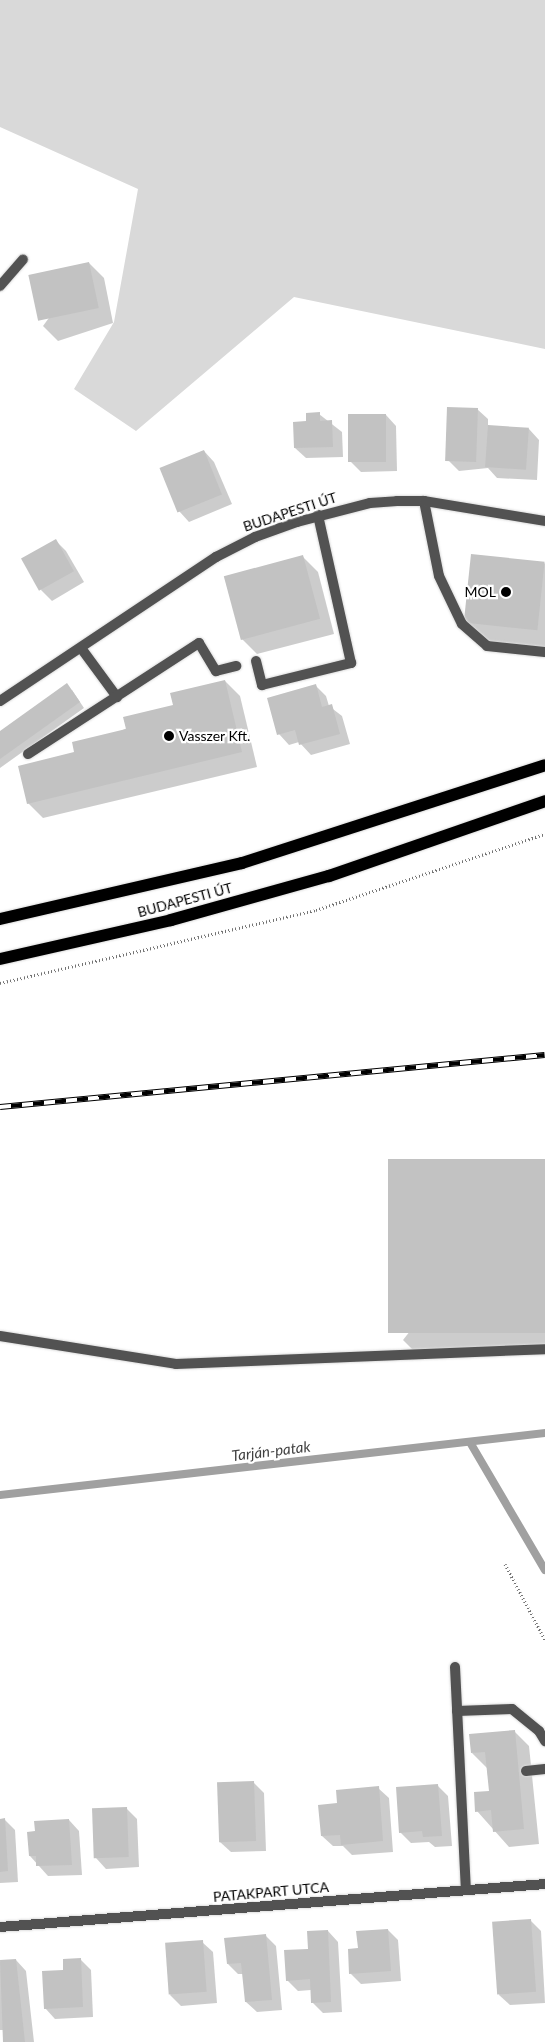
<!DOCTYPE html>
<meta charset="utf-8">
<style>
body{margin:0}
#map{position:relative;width:545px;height:2042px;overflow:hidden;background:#fff;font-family:Lato,sans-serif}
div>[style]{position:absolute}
.green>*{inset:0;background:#d9d9d9}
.shadow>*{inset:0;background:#0003}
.stream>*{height:8px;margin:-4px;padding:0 4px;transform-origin:4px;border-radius:4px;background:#a0a0a0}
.building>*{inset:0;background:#c2c2c2;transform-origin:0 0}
.path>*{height:3px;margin-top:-1.5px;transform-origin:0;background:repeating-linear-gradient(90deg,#747474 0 1px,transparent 0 3.5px)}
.roads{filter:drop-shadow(0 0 1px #dbdbdb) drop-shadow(0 0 1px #dbdbdb)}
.lane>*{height:10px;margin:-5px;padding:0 5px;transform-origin:5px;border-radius:5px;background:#525252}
.street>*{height:10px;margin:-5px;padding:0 5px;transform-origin:5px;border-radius:5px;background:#525252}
.primary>*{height:12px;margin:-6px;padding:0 6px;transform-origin:6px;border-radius:6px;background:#000}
.rail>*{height:5.5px;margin-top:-2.75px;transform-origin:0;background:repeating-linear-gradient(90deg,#fff 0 11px,#000 0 22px);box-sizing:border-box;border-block:1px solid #000}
.dots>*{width:14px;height:14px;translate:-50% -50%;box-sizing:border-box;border:2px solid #fff;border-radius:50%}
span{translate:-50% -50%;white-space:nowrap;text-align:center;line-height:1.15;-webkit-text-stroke:4.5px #fff;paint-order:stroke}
.street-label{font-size:14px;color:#000}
.poi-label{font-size:14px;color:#000}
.right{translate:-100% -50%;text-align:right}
.left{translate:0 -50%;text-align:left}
.water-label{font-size:15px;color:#414141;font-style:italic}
</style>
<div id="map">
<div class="green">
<div style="clip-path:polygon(0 0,545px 0,545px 349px,294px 297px,136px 431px,74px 389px,114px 322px,138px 189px,0 127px)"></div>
</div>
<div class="shadow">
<div style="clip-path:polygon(89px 263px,104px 278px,113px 323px,58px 341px,43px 326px)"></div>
<div style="clip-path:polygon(477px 409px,488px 419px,488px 427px,529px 429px,539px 440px,537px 480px,497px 478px,488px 468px,459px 471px,448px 460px)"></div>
<div style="clip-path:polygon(319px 414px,342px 432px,343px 457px,306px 458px,295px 448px,308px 423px)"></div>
<div style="clip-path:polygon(386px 415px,396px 426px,397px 471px,361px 472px,350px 461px)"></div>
<div style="clip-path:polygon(204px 451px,214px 462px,232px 504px,189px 522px,179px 511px)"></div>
<div style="clip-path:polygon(56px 541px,66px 551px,84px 582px,52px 601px,41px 590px)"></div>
<div style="clip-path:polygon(303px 557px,318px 572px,334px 634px,257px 654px,242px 639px)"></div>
<div style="clip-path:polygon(545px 563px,545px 647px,484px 641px,465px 622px)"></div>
<div style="clip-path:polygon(225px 681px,240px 696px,257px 767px,43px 818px,28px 803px,75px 753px)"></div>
<div style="clip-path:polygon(315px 685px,326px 696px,329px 706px,342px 716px,350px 744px,311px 755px,299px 742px,289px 745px,279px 734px)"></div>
<div style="clip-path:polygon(72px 690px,84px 708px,0 768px,0 733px)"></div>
<div style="clip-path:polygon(545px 1160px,545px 1348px,418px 1355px,403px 1340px)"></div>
<div style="clip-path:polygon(514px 1731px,529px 1746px,539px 1844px,509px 1847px,477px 1811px,490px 1792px,487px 1768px,472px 1753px)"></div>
<div style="clip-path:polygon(253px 1782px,264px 1793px,266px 1851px,231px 1852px,220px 1842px)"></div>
<div style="clip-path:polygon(438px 1786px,448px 1796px,452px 1846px,435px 1847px,429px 1842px,411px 1843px,400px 1832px)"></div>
<div style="clip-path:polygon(378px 1788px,389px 1798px,393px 1852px,352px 1855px,343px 1846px,333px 1846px,322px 1836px,339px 1804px)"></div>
<div style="clip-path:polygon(126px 1808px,137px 1819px,139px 1867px,106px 1869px,96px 1858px)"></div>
<div style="clip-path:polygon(0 1820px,5px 1820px,15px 1830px,18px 1882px,0 1883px)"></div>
<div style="clip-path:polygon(69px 1820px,79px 1831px,82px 1875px,48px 1876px,30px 1856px,36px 1832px)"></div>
<div style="clip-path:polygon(530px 1920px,541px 1931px,545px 2003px,510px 2005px,499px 1995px)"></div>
<div style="clip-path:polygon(388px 1930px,398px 1940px,401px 1981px,361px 1984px,351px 1974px,359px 1950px)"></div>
<div style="clip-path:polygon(328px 1931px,338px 1942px,342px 2012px,323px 2013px,312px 2002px,311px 1990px,298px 1991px,287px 1980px)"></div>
<div style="clip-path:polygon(265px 1935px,276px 1946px,282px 2010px,257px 2012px,246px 2002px,243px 1974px,238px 1974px,228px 1964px)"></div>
<div style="clip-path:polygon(202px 1942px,213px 1952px,217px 2003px,181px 2006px,170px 1995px)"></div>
<div style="clip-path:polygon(80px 1959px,91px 1970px,93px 2017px,55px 2019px,45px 2008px,64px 1971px)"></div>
<div style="clip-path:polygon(16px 1960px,26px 1971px,34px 2042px,5px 2042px,3px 2030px,0 2030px,0 1962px)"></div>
</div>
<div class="stream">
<div style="left:471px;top:1444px;width:146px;rotate:59.6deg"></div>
<div style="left:0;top:1495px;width:549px;rotate:-6.49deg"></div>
</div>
<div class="building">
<div style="left:89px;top:262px;width:47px;height:62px;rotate:78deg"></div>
<div style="left:447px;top:407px;width:31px;height:54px;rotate:2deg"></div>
<div style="clip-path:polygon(320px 412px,320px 421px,332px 420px,333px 447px,294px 448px,293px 422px,306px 421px,306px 413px)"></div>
<div style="left:348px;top:414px;width:38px;height:48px"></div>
<div style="left:488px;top:425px;width:41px;height:42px;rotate:4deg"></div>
<div style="left:204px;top:450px;width:48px;height:48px;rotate:68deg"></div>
<div style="left:56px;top:539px;width:37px;height:40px;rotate:61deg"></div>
<div style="left:471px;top:554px;width:74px;height:69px;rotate:6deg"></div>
<div style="left:303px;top:555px;width:66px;height:82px;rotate:75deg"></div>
<div style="clip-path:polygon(225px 680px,242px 752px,27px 804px,18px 766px,74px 752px,72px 742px,126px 729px,123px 717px,173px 705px,170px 693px)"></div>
<div style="clip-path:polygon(67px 683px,80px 702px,0 759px,0 731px)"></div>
<div style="clip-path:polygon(316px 684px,322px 707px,332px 704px,340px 734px,299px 745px,295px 730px,277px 735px,267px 698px)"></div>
<div style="left:545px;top:1159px;width:174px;height:157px;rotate:90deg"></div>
<div style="clip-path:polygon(515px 1730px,524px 1829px,493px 1832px,491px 1810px,475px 1812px,474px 1792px,489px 1791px,485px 1752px,471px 1753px,469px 1734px)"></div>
<div style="left:254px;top:1781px;width:60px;height:37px;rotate:88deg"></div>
<div style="clip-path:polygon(438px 1784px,442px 1836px,423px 1837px,422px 1831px,399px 1833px,396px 1787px)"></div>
<div style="clip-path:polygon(379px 1786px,383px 1841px,341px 1845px,340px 1835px,321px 1836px,318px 1805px,337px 1803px,336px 1790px)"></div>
<div style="left:127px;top:1807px;width:50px;height:35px;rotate:88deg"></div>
<div style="clip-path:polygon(5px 1818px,8px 1871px,0 1872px,0 1819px)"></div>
<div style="clip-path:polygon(69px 1819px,72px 1865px,36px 1866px,36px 1856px,29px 1856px,27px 1832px,35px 1831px,34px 1821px)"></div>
<div style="left:531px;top:1919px;width:73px;height:39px;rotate:86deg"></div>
<div style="clip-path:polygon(388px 1929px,391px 1971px,349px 1974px,348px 1949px,358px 1948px,356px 1931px)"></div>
<div style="clip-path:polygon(328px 1930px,331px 2002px,311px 2003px,310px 1979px,286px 1981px,284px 1950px,308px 1949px,307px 1931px)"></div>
<div style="clip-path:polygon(266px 1934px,272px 2000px,245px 2002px,241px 1963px,227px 1964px,224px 1938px)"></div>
<div style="left:203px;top:1940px;width:52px;height:38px;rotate:86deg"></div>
<div style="clip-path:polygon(81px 1958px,83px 2007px,44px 2009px,42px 1971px,63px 1970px,63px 1959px)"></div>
<div style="clip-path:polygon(16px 1959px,25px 2042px,3px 2042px,0 1960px)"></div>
</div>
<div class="path">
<div style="left:0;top:983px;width:324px;rotate:-13deg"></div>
<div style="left:316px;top:910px;width:241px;rotate:-18.4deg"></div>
<div style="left:505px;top:1564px;width:86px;rotate:62.2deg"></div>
</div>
<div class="roads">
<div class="lane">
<div style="left:424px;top:501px;width:76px;rotate:78.7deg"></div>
<div style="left:439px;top:576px;width:53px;rotate:64.4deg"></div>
<div style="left:462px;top:624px;width:33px;rotate:41deg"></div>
<div style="left:487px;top:646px;width:58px;rotate:5.9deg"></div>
<div style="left:81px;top:648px;width:61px;rotate:53.7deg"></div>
<div style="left:256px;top:661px;width:25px;rotate:76deg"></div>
<div style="left:262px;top:685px;width:92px;rotate:-13.9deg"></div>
<div style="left:351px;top:663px;width:152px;rotate:-102.6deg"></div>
<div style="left:28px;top:754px;width:204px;rotate:-33deg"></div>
<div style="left:199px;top:643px;width:33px;rotate:59deg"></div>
<div style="left:216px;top:671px;width:21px;rotate:-14deg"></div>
<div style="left:0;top:1336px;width:178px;rotate:9deg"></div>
<div style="left:176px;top:1364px;width:369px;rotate:-2.3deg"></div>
<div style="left:455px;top:1667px;width:223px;rotate:87.2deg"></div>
<div style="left:457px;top:1711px;width:55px;rotate:-2.1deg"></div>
<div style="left:512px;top:1709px;width:35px;rotate:39deg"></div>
<div style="left:539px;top:1731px;width:12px;rotate:59deg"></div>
<div style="left:526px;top:1771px;width:19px;rotate:-6deg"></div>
</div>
<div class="street">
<div style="left:0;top:286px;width:35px;rotate:-49deg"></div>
<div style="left:0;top:701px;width:260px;rotate:-33.7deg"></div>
<div style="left:216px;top:557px;width:44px;rotate:-27.1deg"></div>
<div style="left:255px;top:537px;width:45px;rotate:-19.7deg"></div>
<div style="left:297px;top:522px;width:75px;rotate:-14.6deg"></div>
<div style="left:370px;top:503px;width:27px;rotate:-4deg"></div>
<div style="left:397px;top:501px;width:27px"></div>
<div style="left:424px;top:501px;width:123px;rotate:9.4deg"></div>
<div style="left:0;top:1927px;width:547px;rotate:-4.51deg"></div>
</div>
<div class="primary">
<div style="left:0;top:919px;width:248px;rotate:-13deg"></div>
<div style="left:242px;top:863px;width:318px;rotate:-17.9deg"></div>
<div style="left:0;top:959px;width:175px;rotate:-12.8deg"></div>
<div style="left:171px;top:920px;width:164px;rotate:-15.6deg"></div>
<div style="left:329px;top:876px;width:229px;rotate:-19.1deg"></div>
</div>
</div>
<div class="rail">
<div style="left:0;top:1107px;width:547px;rotate:-5.45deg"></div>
</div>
<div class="dots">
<div style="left:506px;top:592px;background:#000"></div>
<div style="left:169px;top:736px;background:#000"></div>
</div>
<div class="street-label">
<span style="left:290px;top:512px;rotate:-18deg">BUDAPESTI ÚT</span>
<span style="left:185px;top:900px;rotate:-15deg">BUDAPESTI ÚT</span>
<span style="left:271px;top:1892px;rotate:-5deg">PATAKPART UTCA</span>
</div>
<div class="poi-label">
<span class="right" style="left:496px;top:592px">MOL</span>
<span class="left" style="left:179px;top:736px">Vasszer Kft.</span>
</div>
<div class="water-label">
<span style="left:271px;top:1451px;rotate:-7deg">Tarján-patak</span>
</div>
</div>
